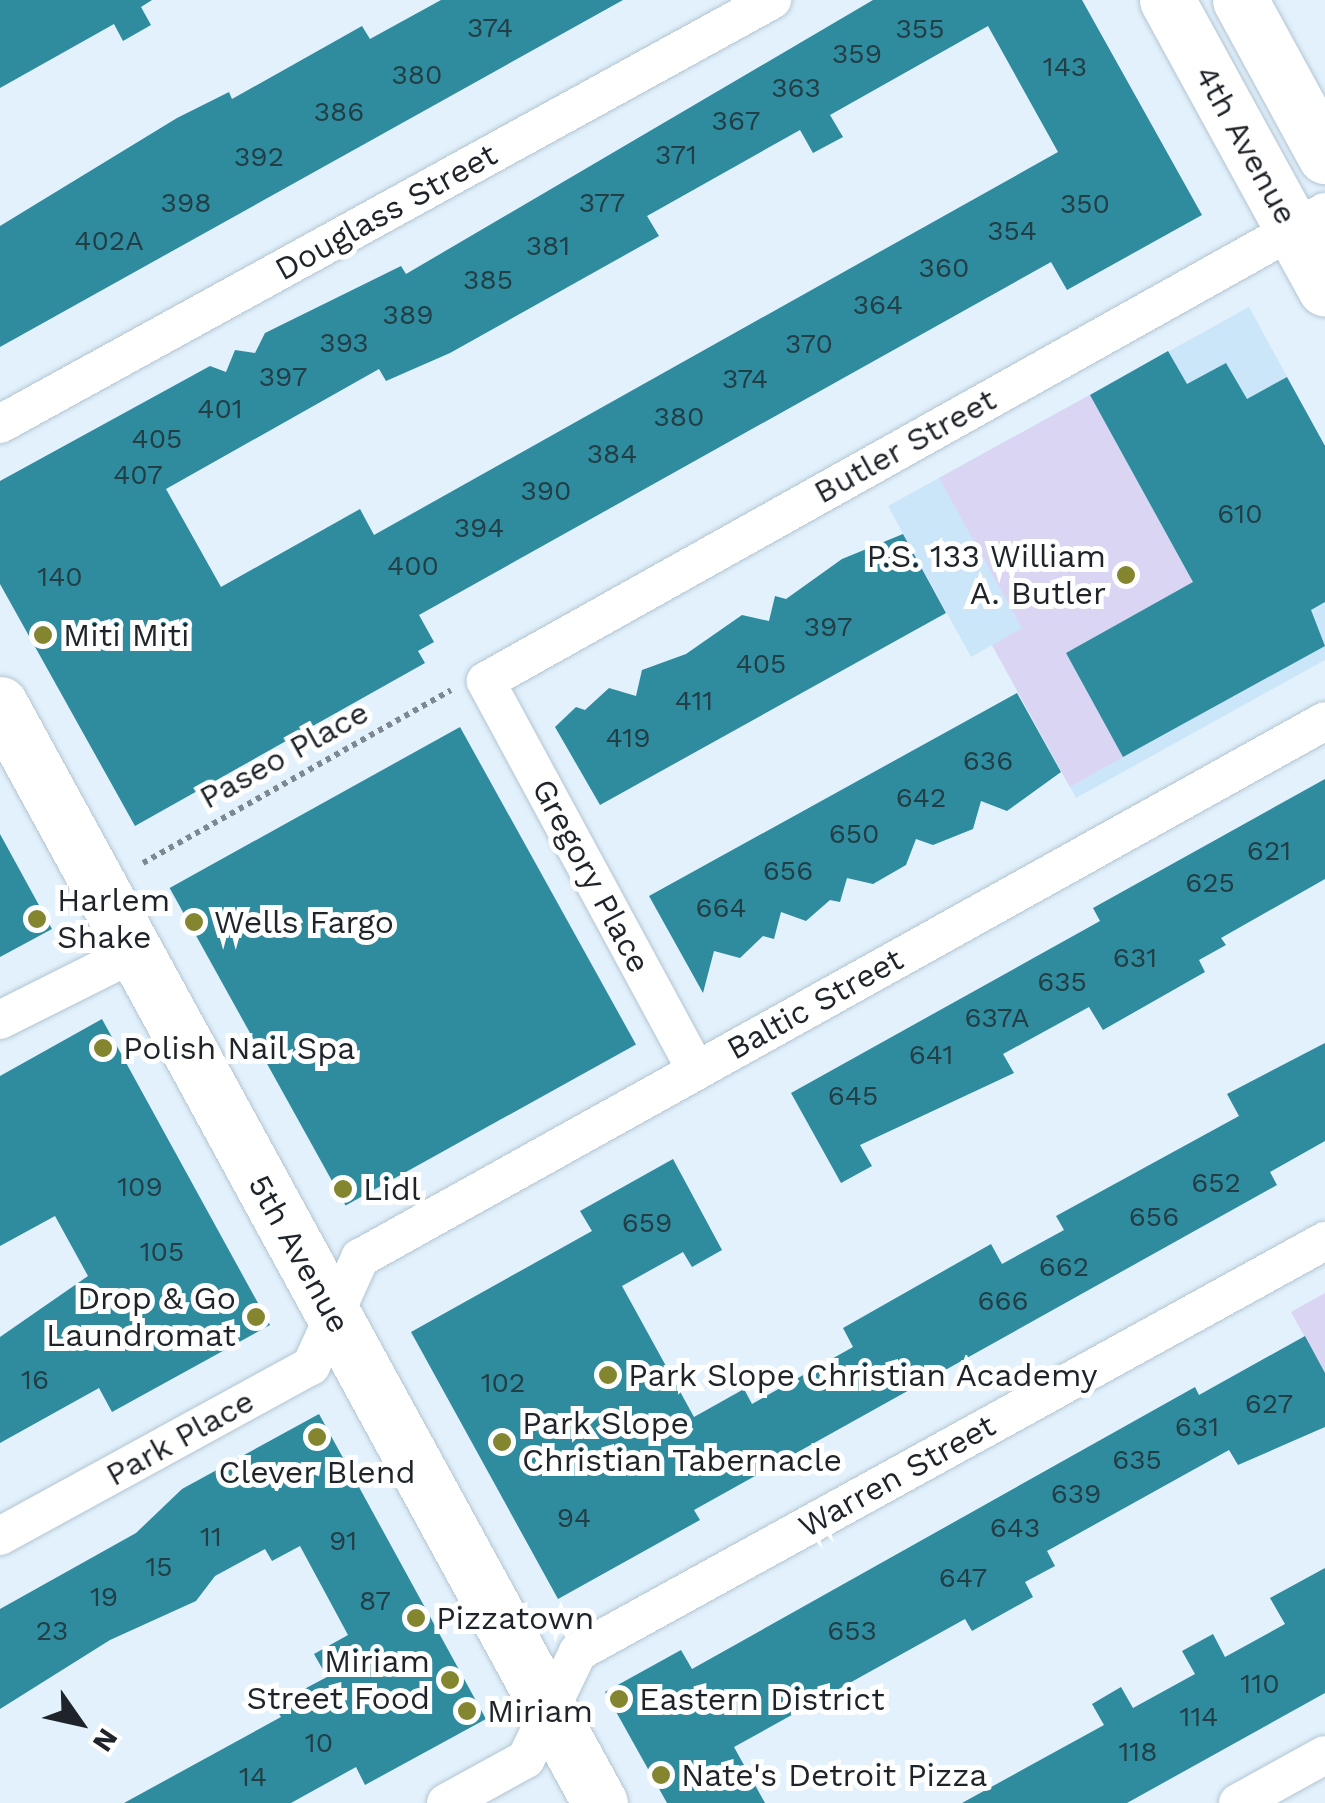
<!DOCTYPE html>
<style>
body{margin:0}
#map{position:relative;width:1325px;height:1803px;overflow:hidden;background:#e2f1fc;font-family:"Work Sans",sans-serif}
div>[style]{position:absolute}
.built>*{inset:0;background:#cce6f9}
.green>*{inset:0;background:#dad5f3}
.building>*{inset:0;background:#2f8b9e;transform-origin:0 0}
.path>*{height:6px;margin-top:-3px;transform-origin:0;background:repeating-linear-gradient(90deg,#7e8890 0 5px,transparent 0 10px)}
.roads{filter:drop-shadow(0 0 2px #b3c5d2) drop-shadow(0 0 2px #b3c5d2)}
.street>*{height:38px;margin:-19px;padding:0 19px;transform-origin:19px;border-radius:19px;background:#fff}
.secondary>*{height:55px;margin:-27.5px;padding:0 27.5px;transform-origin:27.5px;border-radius:27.5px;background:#fff}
.primary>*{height:55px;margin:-27.5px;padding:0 27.5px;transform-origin:27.5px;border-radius:27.5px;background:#fff}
.dots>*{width:28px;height:28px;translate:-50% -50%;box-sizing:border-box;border:5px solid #fff;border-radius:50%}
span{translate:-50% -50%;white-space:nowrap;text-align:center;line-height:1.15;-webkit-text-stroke:10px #fff;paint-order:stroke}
.number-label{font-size:28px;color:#223e46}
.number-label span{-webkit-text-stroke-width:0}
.street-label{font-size:32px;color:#1e2429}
.poi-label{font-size:32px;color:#1e2429}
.right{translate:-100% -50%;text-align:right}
.left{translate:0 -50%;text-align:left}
.north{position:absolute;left:30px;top:1673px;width:100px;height:100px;-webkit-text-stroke:8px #fff;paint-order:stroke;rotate:124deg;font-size:28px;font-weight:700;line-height:40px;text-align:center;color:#1e2429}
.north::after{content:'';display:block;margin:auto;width:35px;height:45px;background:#1e2429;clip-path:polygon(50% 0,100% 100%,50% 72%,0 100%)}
</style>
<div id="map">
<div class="built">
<div style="clip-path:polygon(1249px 307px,1325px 446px,1325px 660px,1076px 798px,992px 645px,971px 657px,888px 506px)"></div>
</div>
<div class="green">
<div style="clip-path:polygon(1090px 395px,1193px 582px,1066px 653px,1123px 757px,1070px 787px,992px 645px,1022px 628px,939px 478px)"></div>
<div style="clip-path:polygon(1325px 1293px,1325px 1373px,1291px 1312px)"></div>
</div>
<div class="building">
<div style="clip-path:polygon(0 0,152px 0,141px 7px,151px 25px,123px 41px,114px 24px,0 88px)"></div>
<div style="clip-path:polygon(441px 0,623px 0,0 347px,0 226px,177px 118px,229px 92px,232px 99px,362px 26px,370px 39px)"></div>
<div style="clip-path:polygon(evenodd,873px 0,1082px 0,1202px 215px,1067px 290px,1051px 262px,419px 615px,434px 642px,418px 651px,425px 663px,135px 826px,0 584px,0 481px,210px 366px,226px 372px,235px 350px,255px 353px,265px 333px,401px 266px,406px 274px,873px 0,988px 26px,1058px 152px,374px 535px,360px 509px,221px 587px,166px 489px,379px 369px,386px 381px,450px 353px,659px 236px,647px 216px,800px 130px,813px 153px,843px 137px,830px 115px,988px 26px)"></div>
<div style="clip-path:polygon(1168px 351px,1187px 384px,1226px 363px,1247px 399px,1287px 377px,1325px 446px,1325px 602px,1311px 610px,1325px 646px,1123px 757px,1066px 653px,1193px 582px,1090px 395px)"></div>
<div style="clip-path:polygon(903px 534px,946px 613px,600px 805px,555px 727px,576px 707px,585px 710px,609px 688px,636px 696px,642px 670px,686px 654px,742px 615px,769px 621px,775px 596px,786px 599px,842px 559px)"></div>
<div style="clip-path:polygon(1017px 693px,1061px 772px,1007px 811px,981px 801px,973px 829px,933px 845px,916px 839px,906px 865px,873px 884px,847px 878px,840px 902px,830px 900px,806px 921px,781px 912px,774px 939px,763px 936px,740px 958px,714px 951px,703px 993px,649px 896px)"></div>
<div style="left:460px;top:727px;width:363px;height:332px;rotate:61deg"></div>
<div style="clip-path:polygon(1325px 779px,1325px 879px,1221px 938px,1226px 945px,1199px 960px,1205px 972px,1103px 1030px,1089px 1007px,1003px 1054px,1014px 1073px,860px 1145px,872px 1166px,841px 1183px,791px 1093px,1100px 921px,1093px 908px)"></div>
<div style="clip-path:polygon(0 834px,52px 929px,0 957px)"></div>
<div style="clip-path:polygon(102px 1019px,270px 1325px,112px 1412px,99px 1388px,0 1443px,0 1337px,88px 1276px,55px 1216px,0 1246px,0 1076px)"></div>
<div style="clip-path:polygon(1325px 1043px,1325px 1141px,1270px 1172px,1277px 1185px,694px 1510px,700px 1520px,558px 1599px,411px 1332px,592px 1231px,580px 1211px,673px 1159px,722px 1250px,692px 1267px,683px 1252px,622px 1286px,694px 1417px,744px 1389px,752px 1404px,853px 1347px,843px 1328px,991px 1244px,1002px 1264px,1064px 1230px,1056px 1216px,1239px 1116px,1227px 1094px)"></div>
<div style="clip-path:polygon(1305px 1336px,1325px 1373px,1325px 1427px,1238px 1465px,1229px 1450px,1047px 1551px,1055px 1566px,1025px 1582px,1033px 1597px,972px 1631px,965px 1619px,734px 1747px,765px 1803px,667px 1803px,605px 1692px,681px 1650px,692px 1669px,1195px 1387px,1199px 1395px)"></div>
<div style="clip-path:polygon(319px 1414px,486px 1719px,365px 1785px,356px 1767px,291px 1803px,124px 1803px,281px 1717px,274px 1705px,327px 1677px,314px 1654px,348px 1635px,300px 1546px,272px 1561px,265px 1549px,215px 1576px,196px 1601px,110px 1640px,0 1709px,0 1609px,136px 1533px,182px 1489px)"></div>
<div style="clip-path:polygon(1325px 1568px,1325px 1693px,1127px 1803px,962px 1803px,1104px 1725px,1092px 1704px,1121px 1687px,1133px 1708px,1195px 1674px,1182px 1651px,1213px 1634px,1225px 1657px,1285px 1624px,1270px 1598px)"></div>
</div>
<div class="path">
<div style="left:143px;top:863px;width:353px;rotate:-29.3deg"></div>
</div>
<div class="roads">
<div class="street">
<div style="left:0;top:424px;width:881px;rotate:-28.78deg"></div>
<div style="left:0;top:1020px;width:150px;rotate:-26.6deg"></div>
<div style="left:696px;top:1070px;width:442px;rotate:-118.4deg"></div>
<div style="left:486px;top:681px;width:961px;rotate:-29.21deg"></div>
<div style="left:0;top:1536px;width:354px;rotate:-28.7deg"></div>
<div style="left:311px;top:1366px;width:119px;rotate:-65.6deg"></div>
<div style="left:360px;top:1258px;width:1104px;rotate:-29.09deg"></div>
<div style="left:446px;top:1803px;width:91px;rotate:-28.8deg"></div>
<div style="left:526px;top:1759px;width:119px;rotate:-64.1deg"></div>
<div style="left:578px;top:1652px;width:853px;rotate:-28.82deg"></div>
<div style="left:1238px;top:1803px;width:99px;rotate:-28.9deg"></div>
</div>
<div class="secondary">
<div style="left:0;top:704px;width:1252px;rotate:61.37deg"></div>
</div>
<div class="primary">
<div style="left:1167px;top:0;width:329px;rotate:61.3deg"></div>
<div style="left:1240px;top:0;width:178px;rotate:61.4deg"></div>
</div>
</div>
<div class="dots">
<div style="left:1126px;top:575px;background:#83852f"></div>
<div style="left:43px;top:635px;background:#83852f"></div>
<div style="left:37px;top:919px;background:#83852f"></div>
<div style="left:194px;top:922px;background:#83852f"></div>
<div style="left:103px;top:1048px;background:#83852f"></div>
<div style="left:343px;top:1189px;background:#83852f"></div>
<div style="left:256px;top:1317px;background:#83852f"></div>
<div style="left:608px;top:1375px;background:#83852f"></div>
<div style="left:317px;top:1437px;background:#83852f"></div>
<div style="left:502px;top:1442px;background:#83852f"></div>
<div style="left:416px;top:1618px;background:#83852f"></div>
<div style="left:450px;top:1680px;background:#83852f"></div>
<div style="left:619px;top:1699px;background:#83852f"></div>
<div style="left:467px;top:1711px;background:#83852f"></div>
<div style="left:661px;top:1775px;background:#83852f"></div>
</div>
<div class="number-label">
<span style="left:490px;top:28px">374</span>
<span style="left:920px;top:29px">355</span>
<span style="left:857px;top:54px">359</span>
<span style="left:1065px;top:67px">143</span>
<span style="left:417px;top:75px">380</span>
<span style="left:796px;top:88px">363</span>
<span style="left:339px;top:112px">386</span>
<span style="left:736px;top:121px">367</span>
<span style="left:676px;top:155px">371</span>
<span style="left:259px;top:157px">392</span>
<span style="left:186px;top:203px">398</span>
<span style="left:602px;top:203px">377</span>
<span style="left:1085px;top:204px">350</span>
<span style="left:1012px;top:231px">354</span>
<span style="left:109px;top:241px">402A</span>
<span style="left:548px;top:246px">381</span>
<span style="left:944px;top:268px">360</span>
<span style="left:488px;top:280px">385</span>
<span style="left:878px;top:305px">364</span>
<span style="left:408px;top:315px">389</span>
<span style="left:344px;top:343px">393</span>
<span style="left:809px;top:344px">370</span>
<span style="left:283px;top:377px">397</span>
<span style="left:745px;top:379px">374</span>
<span style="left:220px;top:409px">401</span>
<span style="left:679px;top:417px">380</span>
<span style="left:157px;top:439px">405</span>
<span style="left:612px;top:454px">384</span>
<span style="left:138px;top:475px">407</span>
<span style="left:546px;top:491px">390</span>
<span style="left:1240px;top:514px">610</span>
<span style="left:479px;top:528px">394</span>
<span style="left:413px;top:566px">400</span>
<span style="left:60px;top:577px">140</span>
<span style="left:828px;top:627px">397</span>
<span style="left:761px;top:664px">405</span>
<span style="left:694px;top:701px">411</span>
<span style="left:628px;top:738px">419</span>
<span style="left:988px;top:761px">636</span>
<span style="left:921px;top:798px">642</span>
<span style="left:854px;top:834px">650</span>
<span style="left:1269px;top:851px">621</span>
<span style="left:788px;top:871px">656</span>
<span style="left:1210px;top:883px">625</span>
<span style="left:721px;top:908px">664</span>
<span style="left:1135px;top:958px">631</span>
<span style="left:1062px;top:982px">635</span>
<span style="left:997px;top:1018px">637A</span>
<span style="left:931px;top:1055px">641</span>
<span style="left:853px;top:1096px">645</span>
<span style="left:1216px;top:1183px">652</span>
<span style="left:140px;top:1187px">109</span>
<span style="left:1154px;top:1217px">656</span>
<span style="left:647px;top:1223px">659</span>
<span style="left:162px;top:1252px">105</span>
<span style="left:1064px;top:1267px">662</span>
<span style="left:1003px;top:1301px">666</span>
<span style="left:35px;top:1380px">16</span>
<span style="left:503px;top:1383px">102</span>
<span style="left:1269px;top:1404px">627</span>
<span style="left:1197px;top:1427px">631</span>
<span style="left:1137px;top:1460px">635</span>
<span style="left:1076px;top:1494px">639</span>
<span style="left:574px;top:1518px">94</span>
<span style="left:1015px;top:1528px">643</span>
<span style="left:211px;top:1537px">11</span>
<span style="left:343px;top:1541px">91</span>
<span style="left:159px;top:1567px">15</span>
<span style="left:963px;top:1578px">647</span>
<span style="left:104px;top:1597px">19</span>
<span style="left:375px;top:1601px">87</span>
<span style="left:52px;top:1631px">23</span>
<span style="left:852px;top:1631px">653</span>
<span style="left:1260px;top:1684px">110</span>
<span style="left:1199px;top:1717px">114</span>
<span style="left:319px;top:1743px">10</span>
<span style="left:1138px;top:1752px">118</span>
<span style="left:253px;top:1777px">14</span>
</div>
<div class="street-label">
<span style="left:1246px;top:145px;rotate:61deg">4th Avenue</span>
<span style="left:386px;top:212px;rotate:-29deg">Douglass Street</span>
<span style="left:905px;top:446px;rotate:-29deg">Butler Street</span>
<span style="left:284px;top:755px;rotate:-29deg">Paseo Place</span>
<span style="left:591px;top:876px;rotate:62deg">Gregory Place</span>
<span style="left:815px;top:1004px;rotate:-29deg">Baltic Street</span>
<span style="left:299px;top:1254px;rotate:61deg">5th Avenue</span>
<span style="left:180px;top:1438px;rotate:-29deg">Park Place</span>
<span style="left:897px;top:1476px;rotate:-29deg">Warren Street</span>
</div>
<div class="poi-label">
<span class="right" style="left:1106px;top:575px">P.S. 133 William<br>A. Butler</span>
<span class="left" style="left:63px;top:635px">Miti Miti</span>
<span class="left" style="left:57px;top:919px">Harlem<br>Shake</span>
<span class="left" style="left:214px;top:922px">Wells Fargo</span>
<span class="left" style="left:123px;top:1048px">Polish Nail Spa</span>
<span class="left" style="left:363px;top:1189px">Lidl</span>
<span class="right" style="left:236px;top:1317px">Drop &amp; Go<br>Laundromat</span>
<span class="left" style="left:628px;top:1375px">Park Slope Christian Academy</span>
<span class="left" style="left:522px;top:1442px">Park Slope<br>Christian Tabernacle</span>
<span style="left:317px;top:1472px">Clever Blend</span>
<span class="left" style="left:436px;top:1618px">Pizzatown</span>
<span class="right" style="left:430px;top:1680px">Miriam<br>Street Food</span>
<span class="left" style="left:639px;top:1699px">Eastern District</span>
<span class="left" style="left:487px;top:1711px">Miriam</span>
<span class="left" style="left:681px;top:1775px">Nate's Detroit Pizza</span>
</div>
<div class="north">N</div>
</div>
